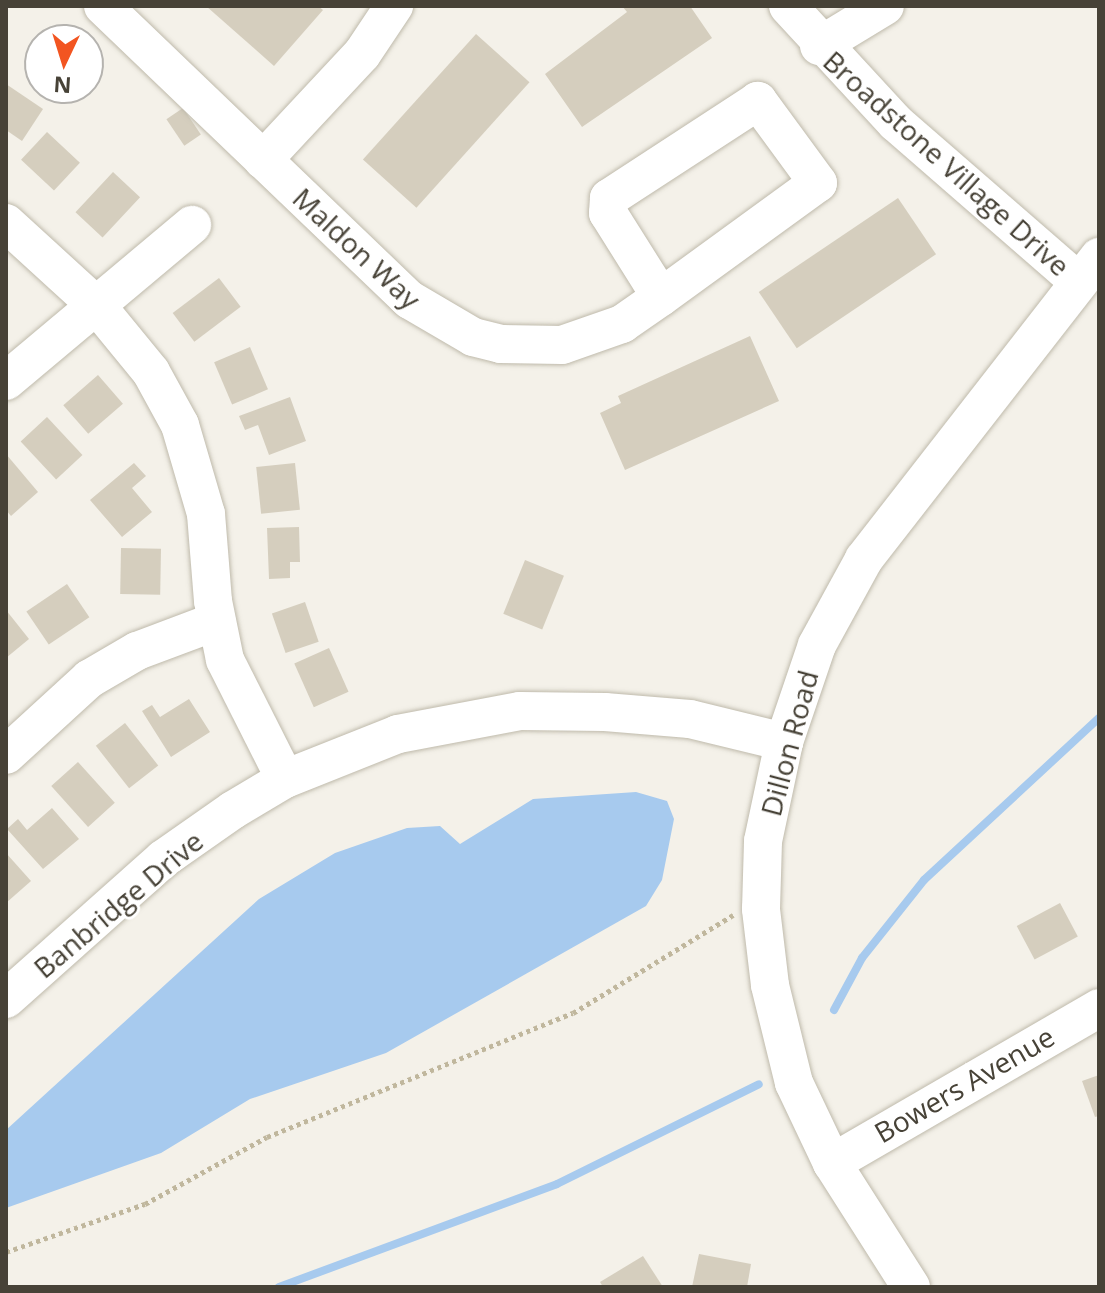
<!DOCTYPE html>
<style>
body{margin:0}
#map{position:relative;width:1105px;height:1293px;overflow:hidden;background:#f4f1e9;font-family:"Open Sans",sans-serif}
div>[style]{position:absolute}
.water>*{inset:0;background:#a7caee}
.stream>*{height:8px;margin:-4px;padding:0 4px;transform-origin:4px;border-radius:4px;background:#a7caee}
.building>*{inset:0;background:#d5cebe;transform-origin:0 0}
.path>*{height:5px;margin-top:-2.5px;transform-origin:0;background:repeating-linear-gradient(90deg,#c0b79d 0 4px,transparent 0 8px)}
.roads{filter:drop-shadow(0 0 2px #bfbaab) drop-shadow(0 0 2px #bfbaab)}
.minor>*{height:38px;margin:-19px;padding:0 19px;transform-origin:19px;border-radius:19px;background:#fff}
span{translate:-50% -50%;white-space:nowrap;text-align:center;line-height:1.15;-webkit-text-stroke:6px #fff;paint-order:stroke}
.street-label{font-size:28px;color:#474237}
.frame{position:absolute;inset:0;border:8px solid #474237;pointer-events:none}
.north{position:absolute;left:24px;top:24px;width:80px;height:80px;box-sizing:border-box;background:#fff;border:2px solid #b5b3af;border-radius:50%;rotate:184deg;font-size:22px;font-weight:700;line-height:32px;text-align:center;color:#474237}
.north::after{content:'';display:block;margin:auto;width:28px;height:36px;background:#f25521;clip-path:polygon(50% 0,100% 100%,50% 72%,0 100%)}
</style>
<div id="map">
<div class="water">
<div style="clip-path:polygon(636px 792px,667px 801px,674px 819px,662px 880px,646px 906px,386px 1053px,250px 1099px,161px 1153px,6px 1208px,6px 1130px,259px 899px,335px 853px,407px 828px,440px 826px,460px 844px,533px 799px)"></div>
</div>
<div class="stream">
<div style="left:834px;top:1010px;width:59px;rotate:-61.7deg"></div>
<div style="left:862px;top:958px;width:100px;rotate:-51.5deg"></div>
<div style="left:924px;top:880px;width:238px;rotate:-42.8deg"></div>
<div style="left:279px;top:1287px;width:296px;rotate:-20.3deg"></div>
<div style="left:557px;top:1184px;width:225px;rotate:-26.3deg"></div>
</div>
<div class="building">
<div style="clip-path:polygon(206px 6px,318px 6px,323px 10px,274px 66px)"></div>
<div style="clip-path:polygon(622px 6px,690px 6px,712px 38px,582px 127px,545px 74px,627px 12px)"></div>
<div style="left:476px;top:34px;width:72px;height:169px;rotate:42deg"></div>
<div style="clip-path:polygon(6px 84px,43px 109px,22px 141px,6px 130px)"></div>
<div style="left:183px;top:108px;width:32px;height:20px;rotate:56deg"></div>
<div style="left:47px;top:132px;width:45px;height:38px;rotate:43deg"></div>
<div style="left:113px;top:172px;width:37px;height:55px;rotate:43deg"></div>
<div style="left:898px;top:198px;width:68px;height:168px;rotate:56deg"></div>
<div style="left:219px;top:278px;width:36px;height:58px;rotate:53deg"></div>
<div style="clip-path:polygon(750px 336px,779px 401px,625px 470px,600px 413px,621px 403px,618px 396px)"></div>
<div style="left:250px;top:347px;width:46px;height:39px;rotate:67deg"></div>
<div style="left:98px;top:375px;width:38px;height:46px;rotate:49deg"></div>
<div style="clip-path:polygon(290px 397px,306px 441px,269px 455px,258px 425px,245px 430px,239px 416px)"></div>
<div style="left:47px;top:417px;width:52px;height:36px;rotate:47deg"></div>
<div style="clip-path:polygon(6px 454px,38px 492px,11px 516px,6px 510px)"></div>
<div style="clip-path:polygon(134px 463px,146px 476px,132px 488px,152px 512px,122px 537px,90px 500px)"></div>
<div style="left:295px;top:463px;width:47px;height:39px;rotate:84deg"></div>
<div style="clip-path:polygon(299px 527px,300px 562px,290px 562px,290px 578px,269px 579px,267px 528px)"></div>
<div style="left:121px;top:548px;width:40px;height:46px;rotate:1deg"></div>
<div style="left:525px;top:560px;width:42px;height:58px;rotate:22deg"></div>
<div style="left:67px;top:584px;width:40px;height:49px;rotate:56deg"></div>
<div style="left:305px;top:602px;width:42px;height:35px;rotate:71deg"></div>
<div style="clip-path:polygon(6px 610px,29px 639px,6px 658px)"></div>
<div style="left:329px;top:648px;width:48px;height:38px;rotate:66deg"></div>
<div style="clip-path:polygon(189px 699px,210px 732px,171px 757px,142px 711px,152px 705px,160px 717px)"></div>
<div style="left:125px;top:723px;width:54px;height:37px;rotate:52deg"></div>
<div style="left:78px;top:762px;width:55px;height:36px;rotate:48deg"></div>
<div style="clip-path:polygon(52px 808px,79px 839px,43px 869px,7px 829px,18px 819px,27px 830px)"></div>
<div style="clip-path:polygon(6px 853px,31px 881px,6px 903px)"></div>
<div style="left:1060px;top:903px;width:38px;height:49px;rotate:62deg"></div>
<div style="clip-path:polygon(1099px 1075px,1099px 1116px,1095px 1117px,1082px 1081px)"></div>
<div style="clip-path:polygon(699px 1254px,751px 1264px,747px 1287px,692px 1287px)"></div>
<div style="clip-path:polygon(643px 1256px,663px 1287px,603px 1287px,600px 1282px)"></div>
</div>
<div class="path">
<div style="left:6px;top:1252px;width:147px;rotate:-19.1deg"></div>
<div style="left:145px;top:1204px;width:139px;rotate:-28.8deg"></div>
<div style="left:267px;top:1137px;width:330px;rotate:-22.1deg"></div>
<div style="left:573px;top:1013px;width:188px;rotate:-31.5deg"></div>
</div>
<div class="roads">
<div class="minor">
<div style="left:103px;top:6px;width:425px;rotate:43.8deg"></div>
<div style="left:410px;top:300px;width:73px;rotate:30.4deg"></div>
<div style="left:473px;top:337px;width:29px;rotate:14deg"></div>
<div style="left:501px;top:344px;width:61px;rotate:0.9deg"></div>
<div style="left:562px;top:345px;width:64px;rotate:-19.3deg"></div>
<div style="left:622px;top:324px;width:47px;rotate:-34.7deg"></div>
<div style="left:661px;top:297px;width:194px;rotate:-36deg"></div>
<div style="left:818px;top:183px;width:102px;rotate:-126.2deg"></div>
<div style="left:758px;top:101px;width:178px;rotate:146.9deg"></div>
<div style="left:609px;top:198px;width:15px;rotate:94deg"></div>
<div style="left:608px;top:213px;width:99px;rotate:57.8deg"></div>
<div style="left:788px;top:6px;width:159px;rotate:47.3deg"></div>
<div style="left:896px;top:123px;width:241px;rotate:41deg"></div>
<div style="left:819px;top:46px;width:77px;rotate:-31.2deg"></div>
<div style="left:263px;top:160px;width:145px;rotate:-47deg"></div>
<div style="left:362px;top:54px;width:58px;rotate:-56.3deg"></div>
<div style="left:6px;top:223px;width:123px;rotate:42.4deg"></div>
<div style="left:97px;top:306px;width:85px;rotate:50.7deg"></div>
<div style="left:151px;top:372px;width:60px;rotate:61.3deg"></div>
<div style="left:180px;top:425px;width:93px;rotate:73.7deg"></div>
<div style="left:206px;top:514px;width:87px;rotate:85.4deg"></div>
<div style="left:213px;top:601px;width:60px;rotate:78.5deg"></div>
<div style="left:225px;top:660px;width:133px;rotate:63.2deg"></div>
<div style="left:6px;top:381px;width:243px;rotate:-40deg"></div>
<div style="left:6px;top:755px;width:113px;rotate:-42.5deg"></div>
<div style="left:89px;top:679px;width:56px;rotate:-30.3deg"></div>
<div style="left:137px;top:651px;width:85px;rotate:-20.6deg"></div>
<div style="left:6px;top:999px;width:210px;rotate:-41.7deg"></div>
<div style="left:163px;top:859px;width:85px;rotate:-35deg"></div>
<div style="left:233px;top:810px;width:61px;rotate:-30.8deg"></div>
<div style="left:285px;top:779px;width:122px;rotate:-21.7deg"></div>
<div style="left:398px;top:734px;width:124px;rotate:-10.7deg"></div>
<div style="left:520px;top:711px;width:85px;rotate:0.7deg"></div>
<div style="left:605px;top:712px;width:85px;rotate:4.7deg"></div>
<div style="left:690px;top:719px;width:97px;rotate:13.7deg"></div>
<div style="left:832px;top:1163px;width:309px;rotate:-30.1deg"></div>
<div style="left:911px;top:1287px;width:147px;rotate:-122.5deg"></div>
<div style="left:832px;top:1163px;width:89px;rotate:-115.4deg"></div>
<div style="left:794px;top:1083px;width:101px;rotate:-103.8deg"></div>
<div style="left:770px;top:985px;width:77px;rotate:-96.8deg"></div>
<div style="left:761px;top:909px;width:68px;rotate:-88.3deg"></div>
<div style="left:763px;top:841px;width:101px;rotate:-78deg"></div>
<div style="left:784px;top:742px;width:102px;rotate:-71.2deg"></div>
<div style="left:817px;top:645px;width:98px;rotate:-61.3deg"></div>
<div style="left:864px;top:559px;width:383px;rotate:-52.1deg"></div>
</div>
</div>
<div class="street-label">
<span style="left:947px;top:163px;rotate:42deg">Broadstone Village Drive</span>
<span style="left:357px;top:248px;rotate:43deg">Maldon Way</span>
<span style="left:789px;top:743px;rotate:-75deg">Dillon Road</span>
<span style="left:118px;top:904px;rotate:-40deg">Banbridge Drive</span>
<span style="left:964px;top:1084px;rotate:-30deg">Bowers Avenue</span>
</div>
<div class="frame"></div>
<div class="north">N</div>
</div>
